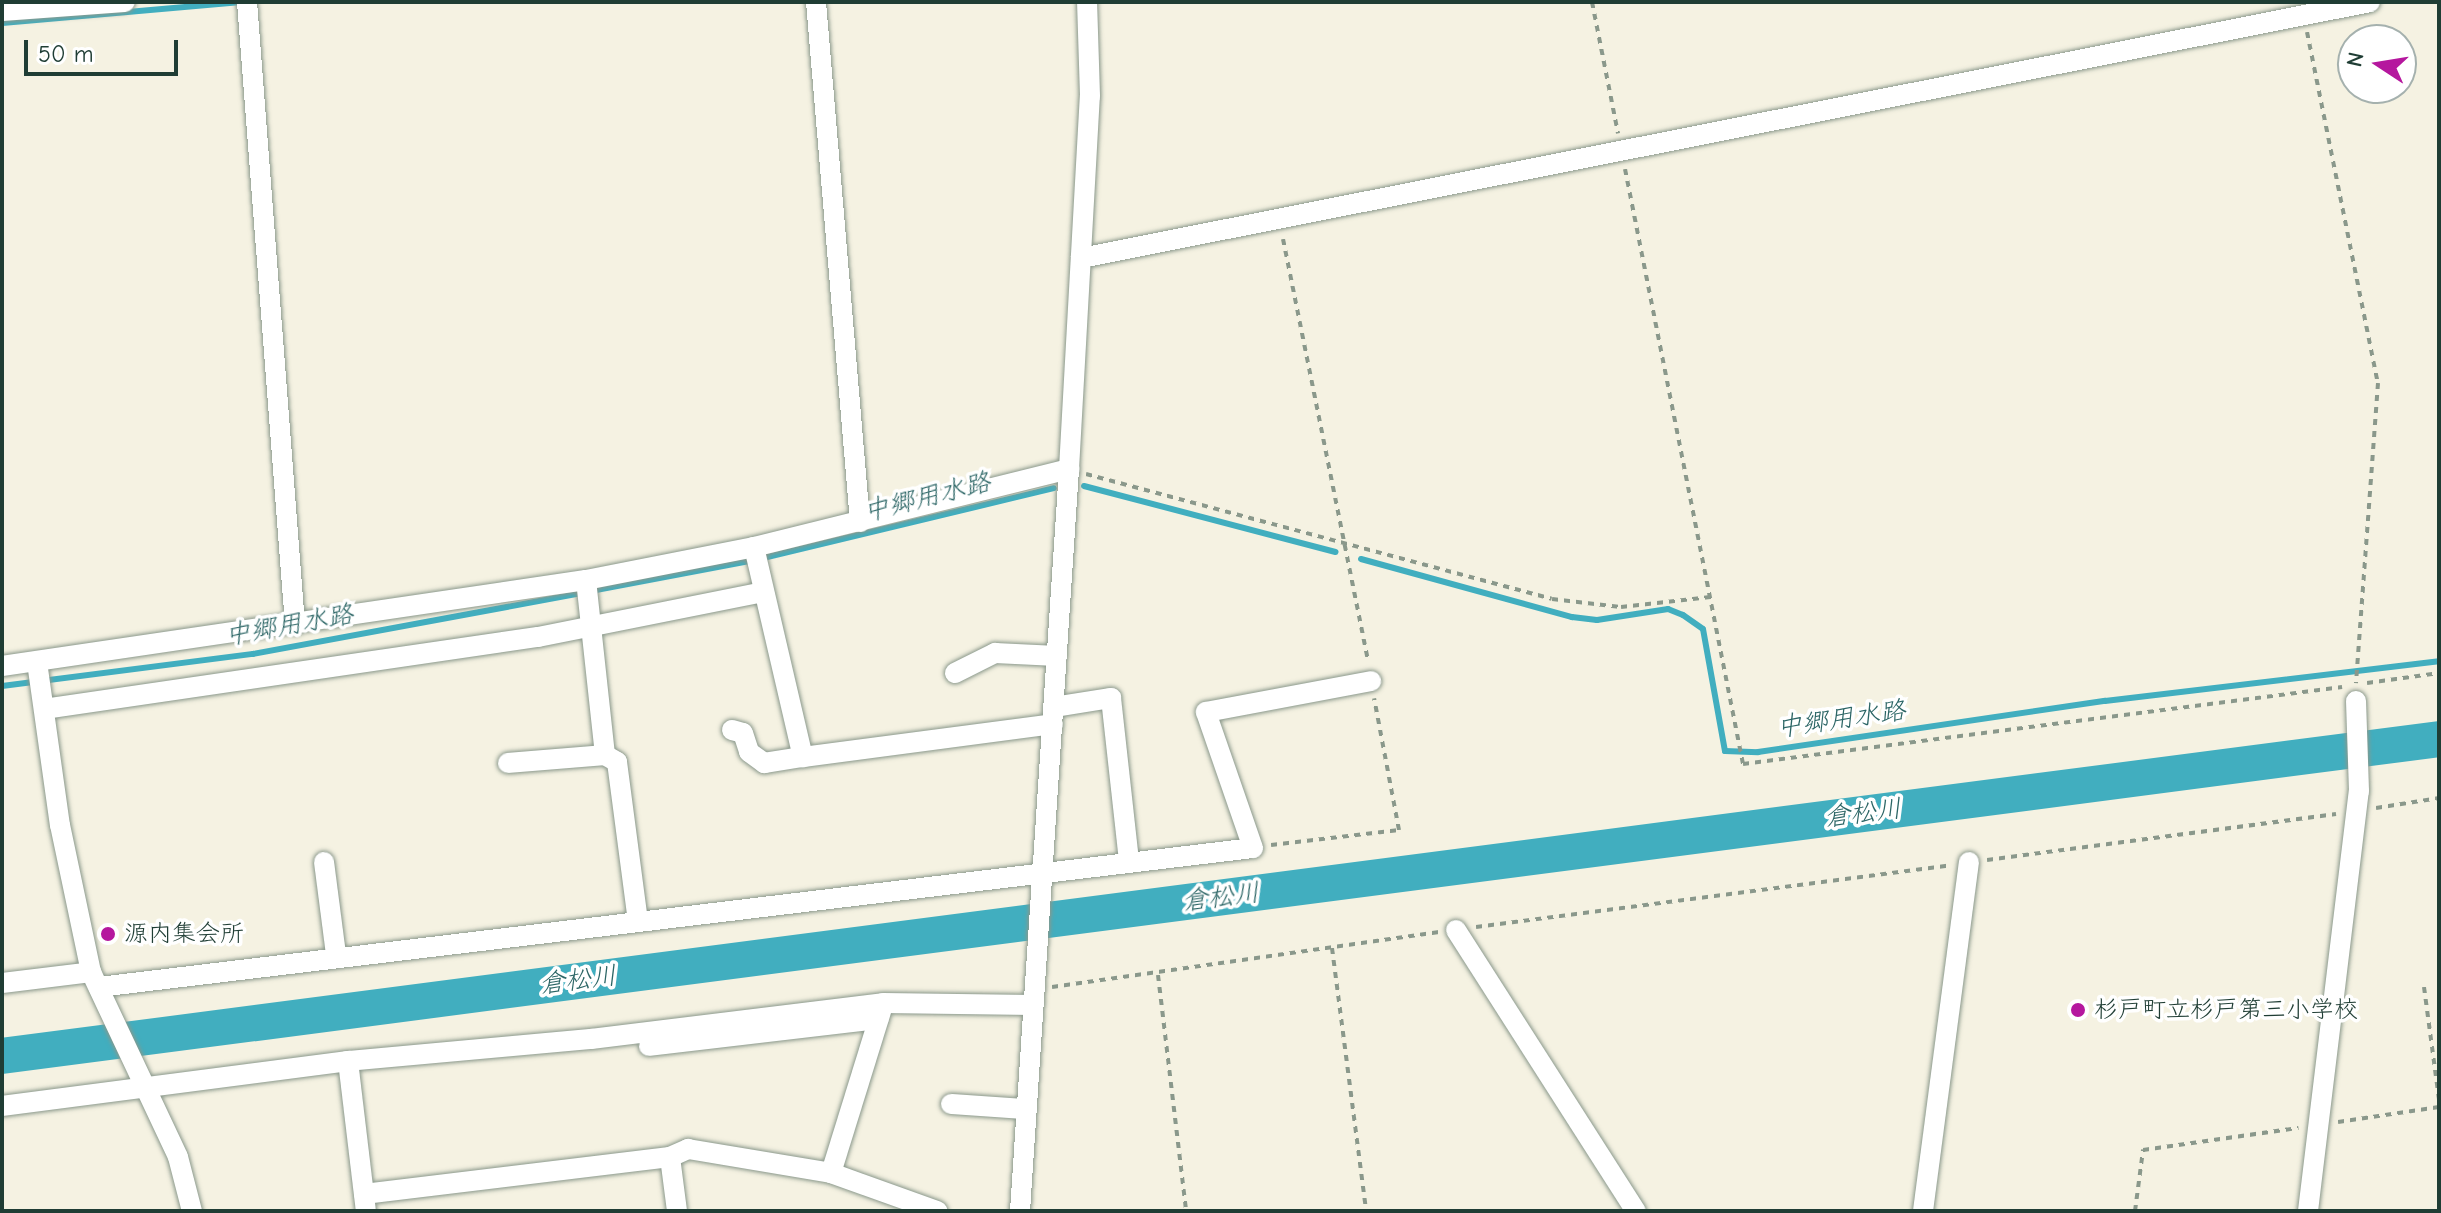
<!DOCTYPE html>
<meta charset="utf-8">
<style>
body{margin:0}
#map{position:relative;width:2441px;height:1213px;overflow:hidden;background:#f5f2e2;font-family:"Comic Neue","Klee One",sans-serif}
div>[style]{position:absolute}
.stream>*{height:6px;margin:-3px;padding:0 3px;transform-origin:3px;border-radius:3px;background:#41aebf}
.river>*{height:36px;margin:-18px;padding:0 18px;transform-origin:18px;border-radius:18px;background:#41aebf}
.path>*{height:4px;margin-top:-2px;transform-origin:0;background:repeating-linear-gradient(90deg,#8a988b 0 6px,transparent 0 12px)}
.roads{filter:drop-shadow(0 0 2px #8a988b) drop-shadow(0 0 2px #8a988b)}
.minor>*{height:20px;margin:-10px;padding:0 10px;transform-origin:10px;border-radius:10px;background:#fff}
.dots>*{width:22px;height:22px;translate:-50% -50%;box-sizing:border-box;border:4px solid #fff;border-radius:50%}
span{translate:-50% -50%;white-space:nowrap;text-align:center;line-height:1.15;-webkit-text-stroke:7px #fff;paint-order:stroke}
.poi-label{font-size:24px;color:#1f3d34}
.left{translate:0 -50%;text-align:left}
.water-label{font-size:26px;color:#2b6565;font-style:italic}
.frame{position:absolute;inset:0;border:4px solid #1f3d34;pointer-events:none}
.north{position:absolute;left:2337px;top:24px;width:80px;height:80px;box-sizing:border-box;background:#fff;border:2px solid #a5b1ae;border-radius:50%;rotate:282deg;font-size:22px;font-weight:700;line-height:32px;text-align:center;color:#1f3d34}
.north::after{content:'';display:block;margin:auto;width:28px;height:36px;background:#b5179e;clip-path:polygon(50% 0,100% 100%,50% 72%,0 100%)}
.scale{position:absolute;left:24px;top:40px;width:154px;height:36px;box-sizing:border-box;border:4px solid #1f3d34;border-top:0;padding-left:10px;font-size:24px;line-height:28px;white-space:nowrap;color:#1f3d34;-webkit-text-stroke:6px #fff;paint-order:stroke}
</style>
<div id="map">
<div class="stream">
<div style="left:2px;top:23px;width:243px;rotate:-5deg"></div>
<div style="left:1084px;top:486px;width:260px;rotate:14.7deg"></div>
<div style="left:763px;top:558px;width:299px;rotate:-13.5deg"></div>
<div style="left:1361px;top:559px;width:219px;rotate:15.4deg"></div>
<div style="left:1572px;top:617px;width:25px;rotate:7deg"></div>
<div style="left:1597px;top:620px;width:72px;rotate:-8.8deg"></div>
<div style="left:1668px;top:609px;width:16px;rotate:22deg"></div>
<div style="left:1683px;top:615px;width:24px;rotate:35deg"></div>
<div style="left:1703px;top:629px;width:124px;rotate:79.8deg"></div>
<div style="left:1725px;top:751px;width:33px;rotate:2deg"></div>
<div style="left:1758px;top:752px;width:351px;rotate:-8.4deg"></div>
<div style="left:2105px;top:701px;width:336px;rotate:-6.8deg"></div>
<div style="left:596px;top:590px;width:156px;rotate:-10.7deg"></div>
<div style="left:2px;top:686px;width:253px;rotate:-7.3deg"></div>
<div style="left:253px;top:654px;width:334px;rotate:-10.5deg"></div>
</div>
<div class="river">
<div style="left:2px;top:1056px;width:2458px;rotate:-7.41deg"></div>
</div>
<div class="path">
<div style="left:1592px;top:2px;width:134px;rotate:78.8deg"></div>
<div style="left:2307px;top:32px;width:358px;rotate:78.6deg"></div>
<div style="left:2378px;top:383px;width:301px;rotate:94.2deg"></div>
<div style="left:1625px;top:169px;width:607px;rotate:78.78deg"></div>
<div style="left:1743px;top:764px;width:604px;rotate:-7.33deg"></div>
<div style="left:1283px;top:239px;width:430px;rotate:78.6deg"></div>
<div style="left:1086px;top:474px;width:482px;rotate:15deg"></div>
<div style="left:1552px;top:599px;width:69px;rotate:6.6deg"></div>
<div style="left:1621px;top:607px;width:90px;rotate:-6.4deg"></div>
<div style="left:2367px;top:683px;width:73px;rotate:-7.9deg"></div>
<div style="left:2376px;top:808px;width:64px;rotate:-9deg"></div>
<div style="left:1271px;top:845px;width:129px;rotate:-6.7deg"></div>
<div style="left:1399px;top:830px;width:134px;rotate:-100.7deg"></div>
<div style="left:1987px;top:860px;width:352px;rotate:-7.5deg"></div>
<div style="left:1476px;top:927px;width:479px;rotate:-7.4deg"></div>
<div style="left:1332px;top:948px;width:265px;rotate:82.6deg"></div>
<div style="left:1158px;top:975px;width:238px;rotate:83.2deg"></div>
<div style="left:1052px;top:987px;width:391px;rotate:-8.1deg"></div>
<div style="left:2424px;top:987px;width:114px;rotate:82.4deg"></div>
<div style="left:2338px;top:1122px;width:102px;rotate:-8.4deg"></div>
<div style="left:2135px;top:1211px;width:62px;rotate:-82.5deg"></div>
<div style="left:2143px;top:1150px;width:157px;rotate:-8.1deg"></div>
</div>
<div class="roads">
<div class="minor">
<div style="left:247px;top:2px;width:625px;rotate:85.59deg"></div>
<div style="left:816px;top:2px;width:522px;rotate:85.16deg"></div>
<div style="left:2px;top:11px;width:123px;rotate:-4.2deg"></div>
<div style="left:1081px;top:258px;width:1314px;rotate:-11.23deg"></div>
<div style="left:754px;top:547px;width:216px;rotate:76.9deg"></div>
<div style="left:803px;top:757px;width:252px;rotate:-7.5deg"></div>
<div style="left:586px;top:580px;width:176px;rotate:83.8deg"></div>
<div style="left:605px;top:755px;width:14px;rotate:30deg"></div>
<div style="left:617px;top:762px;width:160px;rotate:82.5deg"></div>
<div style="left:37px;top:662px;width:165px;rotate:82deg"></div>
<div style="left:60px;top:825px;width:150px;rotate:78.1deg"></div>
<div style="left:91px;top:972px;width:204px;rotate:64.8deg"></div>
<div style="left:178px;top:1157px;width:56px;rotate:75.5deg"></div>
<div style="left:2px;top:666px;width:590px;rotate:-8.38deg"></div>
<div style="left:586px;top:580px;width:171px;rotate:-11.1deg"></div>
<div style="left:754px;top:547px;width:325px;rotate:-13.9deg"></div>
<div style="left:955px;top:673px;width:45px;rotate:-26.6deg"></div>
<div style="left:995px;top:653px;width:62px;rotate:2.8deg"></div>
<div style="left:1054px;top:707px;width:58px;rotate:-9deg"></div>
<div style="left:1111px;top:698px;width:165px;rotate:83.7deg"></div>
<div style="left:44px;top:709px;width:499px;rotate:-8.3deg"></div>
<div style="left:538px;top:637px;width:230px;rotate:-11.3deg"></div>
<div style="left:732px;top:730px;width:11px;rotate:15deg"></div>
<div style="left:743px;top:733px;width:20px;rotate:72deg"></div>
<div style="left:749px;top:752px;width:19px;rotate:36deg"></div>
<div style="left:764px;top:763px;width:39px;rotate:-9deg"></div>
<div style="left:508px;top:763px;width:97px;rotate:-4.7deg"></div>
<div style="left:324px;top:862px;width:94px;rotate:82.6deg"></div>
<div style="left:1456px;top:930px;width:334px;rotate:57.4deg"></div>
<div style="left:2px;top:983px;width:90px;rotate:-7deg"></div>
<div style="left:99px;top:987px;width:1162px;rotate:-6.87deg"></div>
<div style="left:1253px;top:848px;width:144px;rotate:-109.1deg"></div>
<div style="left:1206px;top:712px;width:168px;rotate:-10.6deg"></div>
<div style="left:649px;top:1046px;width:231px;rotate:-6.7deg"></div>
<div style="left:348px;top:1061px;width:151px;rotate:83.2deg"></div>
<div style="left:951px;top:1104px;width:74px;rotate:3.9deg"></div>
<div style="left:2px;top:1106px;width:349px;rotate:-7.4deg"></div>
<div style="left:348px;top:1061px;width:244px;rotate:-5.2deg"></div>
<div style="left:591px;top:1039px;width:294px;rotate:-7deg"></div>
<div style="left:883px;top:1003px;width:150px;rotate:0.8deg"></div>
<div style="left:831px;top:1173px;width:173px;rotate:-72.8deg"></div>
<div style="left:364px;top:1194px;width:308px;rotate:-6.9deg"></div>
<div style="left:677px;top:1211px;width:54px;rotate:-97.4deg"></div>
<div style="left:670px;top:1157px;width:20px;rotate:-24deg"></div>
<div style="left:688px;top:1149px;width:145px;rotate:9.5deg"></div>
<div style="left:831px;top:1173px;width:113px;rotate:19.7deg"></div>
<div style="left:1020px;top:1211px;width:744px;rotate:-86.22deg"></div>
<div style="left:1069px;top:469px;width:374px;rotate:-86.8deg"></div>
<div style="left:1090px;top:96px;width:94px;rotate:-91.8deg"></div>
<div style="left:1923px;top:1211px;width:352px;rotate:-82.5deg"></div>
<div style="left:2308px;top:1211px;width:423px;rotate:-83.1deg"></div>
<div style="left:2359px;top:791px;width:90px;rotate:-91.9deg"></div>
</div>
</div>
<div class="dots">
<div style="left:108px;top:934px;background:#b5179e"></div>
<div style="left:2078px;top:1010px;background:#b5179e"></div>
</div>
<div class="poi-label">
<span class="left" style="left:124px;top:934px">源内集会所</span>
<span class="left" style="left:2094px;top:1010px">杉戸町立杉戸第三小学校</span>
</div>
<div class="water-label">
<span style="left:927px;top:498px;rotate:-14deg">中郷用水路</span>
<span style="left:289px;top:626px;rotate:-10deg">中郷用水路</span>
<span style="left:1841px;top:720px;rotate:-8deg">中郷用水路</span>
<span style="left:1863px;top:814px;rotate:-7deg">倉松川</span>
<span style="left:1221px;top:898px;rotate:-7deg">倉松川</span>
<span style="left:578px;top:981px;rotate:-7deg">倉松川</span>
</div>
<div class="frame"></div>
<div class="north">N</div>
<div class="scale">50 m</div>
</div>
